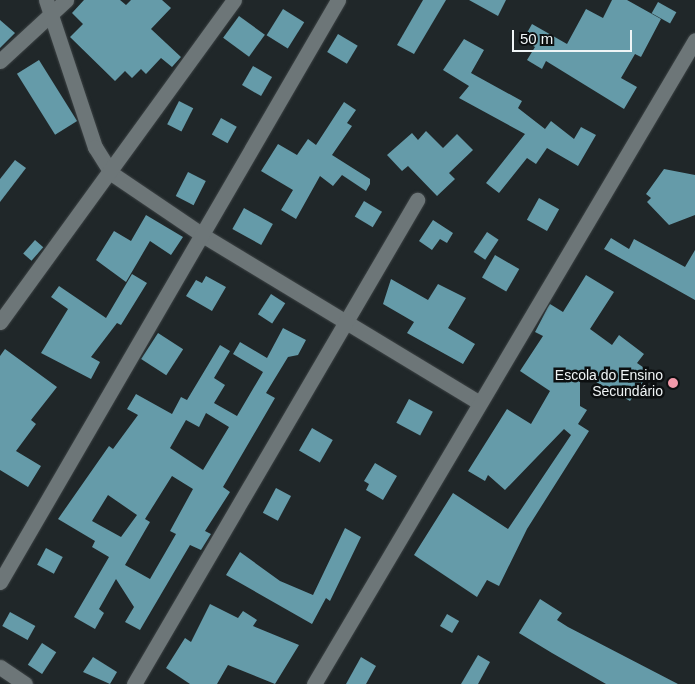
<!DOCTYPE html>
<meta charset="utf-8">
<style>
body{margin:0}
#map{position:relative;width:695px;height:684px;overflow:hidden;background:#202729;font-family:Helvetica,sans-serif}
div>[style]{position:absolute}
.building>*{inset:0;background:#659ba9;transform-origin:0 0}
.roads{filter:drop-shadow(0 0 1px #3c4244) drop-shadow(0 0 1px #3c4244)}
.street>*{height:15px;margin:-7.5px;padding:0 7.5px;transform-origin:7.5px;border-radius:7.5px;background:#6d7678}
.dots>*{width:14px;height:14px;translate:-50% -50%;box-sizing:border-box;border:2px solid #0c0f10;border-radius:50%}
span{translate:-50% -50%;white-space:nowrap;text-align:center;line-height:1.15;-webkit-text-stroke:5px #0c0f10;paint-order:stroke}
.poi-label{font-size:14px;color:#f0f5f6}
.right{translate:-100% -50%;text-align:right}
.scale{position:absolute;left:512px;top:30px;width:120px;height:22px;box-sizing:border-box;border:2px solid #f0f5f6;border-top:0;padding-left:6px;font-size:15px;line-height:18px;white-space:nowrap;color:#f0f5f6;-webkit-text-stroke:4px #0c0f10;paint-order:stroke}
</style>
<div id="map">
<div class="building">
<div style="clip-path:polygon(84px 0,120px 0,126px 5px,131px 0,162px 0,171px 8px,151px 29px,181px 57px,172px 67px,161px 58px,146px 74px,141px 69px,132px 78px,125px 71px,115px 81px,70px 37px,83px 24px,72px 13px)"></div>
<div style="clip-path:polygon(423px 0,446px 0,414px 54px,397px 45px)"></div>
<div style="clip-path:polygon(469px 0,506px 0,498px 16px)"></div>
<div style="clip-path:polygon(612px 0,627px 0,661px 19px,641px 57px,635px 54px,621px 78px,637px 87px,624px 109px,546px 61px,542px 69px,527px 60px,535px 47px,523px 40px,532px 24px,567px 44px,586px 9px,603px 18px)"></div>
<div style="left:658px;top:2px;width:21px;height:13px;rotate:29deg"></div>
<div style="left:283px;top:9px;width:25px;height:31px;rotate:32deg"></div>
<div style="left:239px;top:16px;width:32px;height:27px;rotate:36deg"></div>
<div style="clip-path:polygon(0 20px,15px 33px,0 48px)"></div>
<div style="left:338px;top:34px;width:23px;height:21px;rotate:31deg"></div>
<div style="clip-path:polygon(464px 39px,484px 50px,471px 73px,522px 101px,518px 108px,545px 129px,551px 121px,574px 139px,581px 127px,596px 135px,578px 166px,547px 148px,536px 164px,527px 158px,499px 193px,486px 183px,525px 134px,459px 98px,469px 86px,443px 70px)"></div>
<div style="left:39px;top:60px;width:72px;height:26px;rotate:58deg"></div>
<div style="left:253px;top:66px;width:22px;height:22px;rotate:30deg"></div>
<div style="left:179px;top:101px;width:16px;height:26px;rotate:27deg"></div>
<div style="clip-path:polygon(344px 102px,356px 110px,347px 123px,352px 126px,332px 155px,370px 179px,370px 184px,366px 191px,342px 175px,333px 186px,320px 176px,296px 219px,281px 210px,293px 190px,261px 171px,278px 144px,297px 155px,308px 139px,316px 145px)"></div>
<div style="left:221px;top:118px;width:18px;height:19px;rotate:29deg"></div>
<div style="clip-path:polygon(426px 131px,443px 148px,457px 134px,473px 150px,449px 173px,455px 179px,437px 196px,408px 166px,402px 171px,387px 155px,412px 133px,418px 140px)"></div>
<div style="clip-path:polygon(15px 160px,26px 168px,0 202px,0 179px)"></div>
<div style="clip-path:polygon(664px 169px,695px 175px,695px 215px,669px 225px,647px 202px,651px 198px,646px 194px)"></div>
<div style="left:188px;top:172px;width:20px;height:27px;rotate:27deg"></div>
<div style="left:539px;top:198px;width:23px;height:25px;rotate:29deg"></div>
<div style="left:364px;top:201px;width:21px;height:18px;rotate:31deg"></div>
<div style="left:244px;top:208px;width:33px;height:24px;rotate:29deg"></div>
<div style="clip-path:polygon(146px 215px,183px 237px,171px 255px,150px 241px,126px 282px,96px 260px,114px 231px,131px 241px)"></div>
<div style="clip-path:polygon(433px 220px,453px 233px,447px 243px,440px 239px,432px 250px,419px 241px)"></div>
<div style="left:487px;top:232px;width:14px;height:24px;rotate:34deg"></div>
<div style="clip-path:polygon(611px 238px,629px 249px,634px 239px,685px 267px,695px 250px,695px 300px,604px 249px)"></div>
<div style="left:35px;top:240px;width:11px;height:18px;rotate:41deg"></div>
<div style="left:495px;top:255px;width:28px;height:26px;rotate:30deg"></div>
<div style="clip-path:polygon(132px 274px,147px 283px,121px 325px,117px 323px,91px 357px,100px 362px,91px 379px,41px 353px,68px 309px,51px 297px,59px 286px,106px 318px)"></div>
<div style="clip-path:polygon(586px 275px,614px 292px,590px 329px,612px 345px,619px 335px,644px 354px,637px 363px,650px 372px,630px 401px,580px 373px,580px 406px,587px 410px,578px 424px,589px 431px,527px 529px,499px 586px,487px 580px,477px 597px,414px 555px,453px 493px,508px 529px,571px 435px,564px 429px,505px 490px,488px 475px,485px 481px,468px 471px,507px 409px,531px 424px,550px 391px,520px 371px,543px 336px,535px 332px,548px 307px,550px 304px,563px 312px)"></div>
<div style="clip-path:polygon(206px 276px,226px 287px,212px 311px,186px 296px,196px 280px,202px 283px)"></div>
<div style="clip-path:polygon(391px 279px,428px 300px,438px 284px,466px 298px,448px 328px,475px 344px,463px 364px,407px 333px,414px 322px,383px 304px)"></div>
<div style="left:271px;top:294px;width:17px;height:24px;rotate:33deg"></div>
<div style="clip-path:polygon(evenodd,283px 328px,306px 340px,298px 355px,288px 357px,266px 393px,275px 398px,223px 487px,230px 492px,205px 531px,211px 534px,201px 550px,190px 545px,140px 630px,125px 622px,134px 607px,116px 579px,99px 609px,104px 613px,95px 629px,74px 617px,109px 557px,92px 547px,95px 541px,58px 519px,109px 446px,113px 449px,138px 415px,127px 409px,136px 394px,172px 414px,181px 397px,187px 400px,220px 345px,230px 351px,214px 378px,225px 385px,214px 403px,237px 416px,263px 372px,233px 354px,240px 342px,267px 358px,283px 328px,206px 413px,229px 427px,203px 470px,170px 448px,186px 420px,199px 427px,206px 413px,283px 328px,172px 476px,193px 489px,170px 531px,176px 534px,150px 579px,125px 565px,150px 522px,145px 519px,172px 476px,283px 328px,108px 495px,137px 515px,121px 537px,92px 521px,108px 495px)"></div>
<div style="left:158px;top:333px;width:30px;height:31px;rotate:33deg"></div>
<div style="clip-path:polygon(5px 349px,57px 387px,31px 420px,36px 424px,16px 451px,41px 466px,28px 487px,0 470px,0 356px)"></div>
<div style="left:409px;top:399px;width:27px;height:27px;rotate:28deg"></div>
<div style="left:312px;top:428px;width:24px;height:26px;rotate:30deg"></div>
<div style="clip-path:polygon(375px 463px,397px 476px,383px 500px,366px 490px,369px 484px,364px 481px)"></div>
<div style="left:276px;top:488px;width:17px;height:28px;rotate:28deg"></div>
<div style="clip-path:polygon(345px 528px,361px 537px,330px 601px,326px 598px,312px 624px,226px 575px,240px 552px,280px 581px,313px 595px)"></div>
<div style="left:46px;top:548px;width:19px;height:19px;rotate:28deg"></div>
<div style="clip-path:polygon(540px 599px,562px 613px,557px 620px,568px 627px,678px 684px,606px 684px,552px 653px,519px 633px)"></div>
<div style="clip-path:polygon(210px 604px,238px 618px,243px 611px,257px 620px,253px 626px,299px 645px,275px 684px,228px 665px,217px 684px,190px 684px,166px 668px,185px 638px,191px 642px)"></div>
<div style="left:10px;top:612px;width:29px;height:16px;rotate:29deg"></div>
<div style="left:447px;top:614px;width:14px;height:14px;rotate:30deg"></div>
<div style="left:42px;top:643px;width:17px;height:26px;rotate:33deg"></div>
<div style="clip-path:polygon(478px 655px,490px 662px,478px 684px,461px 684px)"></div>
<div style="clip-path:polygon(93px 657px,117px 672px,110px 684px,83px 672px)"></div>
<div style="clip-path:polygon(361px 657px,376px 666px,366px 684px,346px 684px)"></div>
</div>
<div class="roads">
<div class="street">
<div style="left:46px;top:0;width:155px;rotate:71.6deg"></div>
<div style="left:95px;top:147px;width:31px;rotate:58deg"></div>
<div style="left:111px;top:173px;width:112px;rotate:34.1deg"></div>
<div style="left:204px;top:236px;width:320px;rotate:31.2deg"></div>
<div style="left:0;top:61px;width:90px;rotate:-42.7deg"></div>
<div style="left:0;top:322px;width:398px;rotate:-54deg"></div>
<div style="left:0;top:582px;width:673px;rotate:-59.85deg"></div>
<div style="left:0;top:667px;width:30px;rotate:34deg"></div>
<div style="left:134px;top:684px;width:561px;rotate:-59.68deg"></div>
<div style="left:314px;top:684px;width:748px;rotate:-59.39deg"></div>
</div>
</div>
<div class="dots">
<div style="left:673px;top:383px;background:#f39aaa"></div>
</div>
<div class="poi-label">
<span class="right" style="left:663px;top:383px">Escola do Ensino<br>Secundário</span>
</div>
<div class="scale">50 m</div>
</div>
